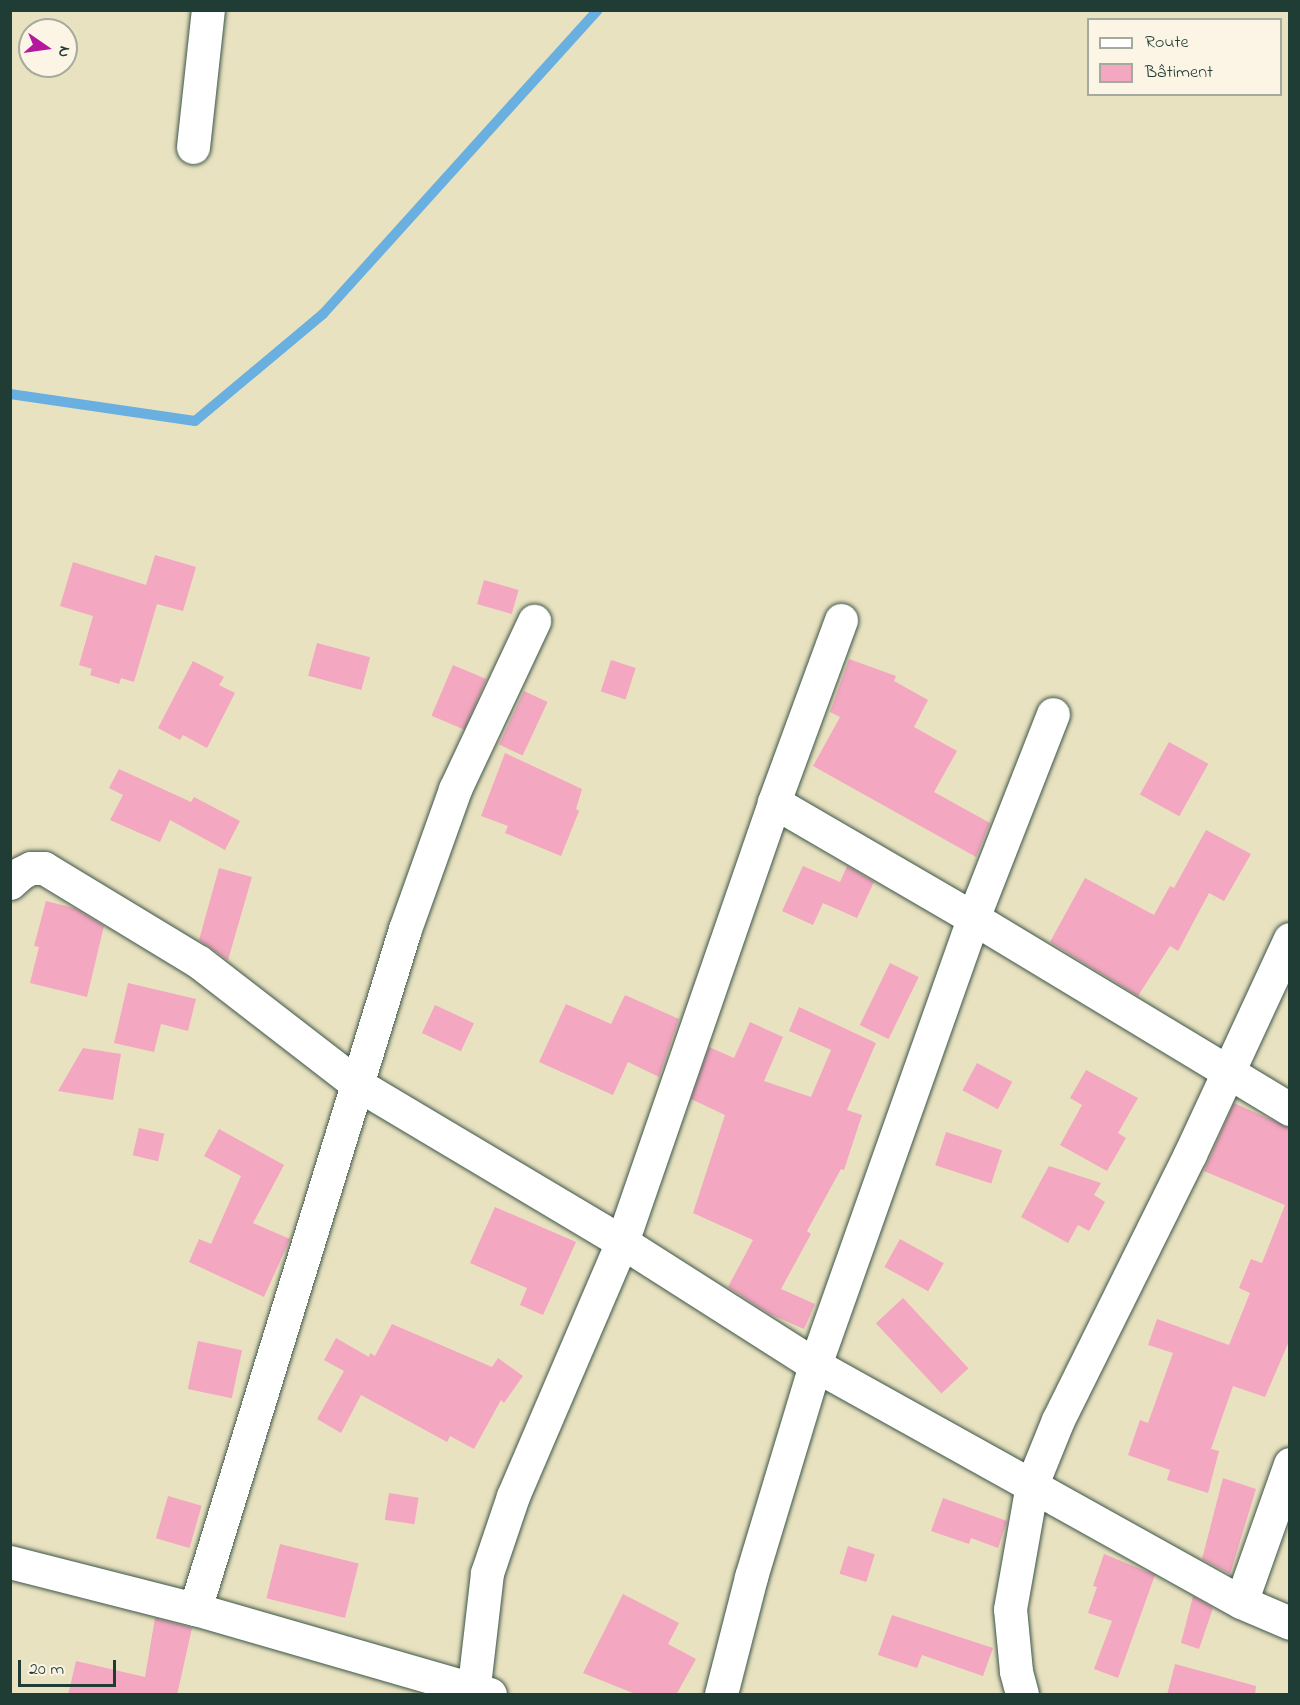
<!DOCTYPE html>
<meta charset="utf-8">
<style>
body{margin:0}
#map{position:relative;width:1300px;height:1705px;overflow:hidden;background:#e9e2c0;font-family:"Indie Flower",sans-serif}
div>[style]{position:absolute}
.stream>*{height:10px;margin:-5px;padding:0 5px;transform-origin:5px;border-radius:5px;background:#69b0e0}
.building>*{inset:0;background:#f3a7c1;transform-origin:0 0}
.roads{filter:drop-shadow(0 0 2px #3d5649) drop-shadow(0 0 2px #3d5649)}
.minor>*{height:33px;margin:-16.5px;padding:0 16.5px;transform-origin:16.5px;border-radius:16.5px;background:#fff}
span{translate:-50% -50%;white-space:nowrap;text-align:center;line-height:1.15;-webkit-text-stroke:6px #fcf5e5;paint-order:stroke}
.frame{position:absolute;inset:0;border:12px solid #1f3d34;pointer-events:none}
.legend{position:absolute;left:1087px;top:18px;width:195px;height:78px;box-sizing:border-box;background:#fcf5e5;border:2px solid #a4ab9e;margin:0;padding:8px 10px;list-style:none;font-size:18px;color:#1f3d34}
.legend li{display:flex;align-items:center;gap:12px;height:30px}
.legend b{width:30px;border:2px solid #a4ab9e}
.north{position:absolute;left:18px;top:18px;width:60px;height:60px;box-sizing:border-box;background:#fcf5e5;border:2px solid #a4ab9e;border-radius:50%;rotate:103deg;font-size:16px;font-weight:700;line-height:24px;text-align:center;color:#1f3d34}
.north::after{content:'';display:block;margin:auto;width:21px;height:27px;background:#b5179e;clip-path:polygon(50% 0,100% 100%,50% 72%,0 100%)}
.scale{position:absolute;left:18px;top:1660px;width:98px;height:27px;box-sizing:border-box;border:3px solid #1f3d34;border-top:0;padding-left:8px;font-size:18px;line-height:21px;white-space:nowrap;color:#1f3d34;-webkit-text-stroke:4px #fcf5e5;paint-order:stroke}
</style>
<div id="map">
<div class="stream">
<div style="left:10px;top:394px;width:187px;rotate:8.3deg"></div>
<div style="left:195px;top:421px;width:167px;rotate:-39.9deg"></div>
<div style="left:323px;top:314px;width:410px;rotate:-47.9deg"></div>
</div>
<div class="building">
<div style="clip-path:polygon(155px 555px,196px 567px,183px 611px,157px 604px,134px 682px,121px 678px,119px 684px,90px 675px,92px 669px,79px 665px,93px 616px,60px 606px,73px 562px,146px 585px)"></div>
<div style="left:484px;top:580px;width:36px;height:25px;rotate:16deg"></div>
<div style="left:317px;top:643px;width:55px;height:34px;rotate:15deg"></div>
<div style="clip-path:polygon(849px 659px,896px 676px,894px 681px,928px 700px,914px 727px,957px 751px,934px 792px,990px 823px,976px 857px,813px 766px,840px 717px,830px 712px)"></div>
<div style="left:611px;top:660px;width:26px;height:33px;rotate:18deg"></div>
<div style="clip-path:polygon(193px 661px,224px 677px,219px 685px,235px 693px,207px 748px,183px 735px,180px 740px,158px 728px)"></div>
<div style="left:453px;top:665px;width:36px;height:55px;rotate:23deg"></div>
<div style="left:524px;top:691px;width:26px;height:59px;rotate:25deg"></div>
<div style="left:1169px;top:742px;width:45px;height:60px;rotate:29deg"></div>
<div style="clip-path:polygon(505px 753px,582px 789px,576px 809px,579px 811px,561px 856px,505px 833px,508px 826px,481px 816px)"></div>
<div style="clip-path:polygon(119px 769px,191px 802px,194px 797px,240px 821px,225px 850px,170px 820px,160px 842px,110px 820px,123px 795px,109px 788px)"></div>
<div style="clip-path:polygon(1206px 830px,1251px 854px,1224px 901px,1209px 893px,1178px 951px,1170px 946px,1138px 996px,1050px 942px,1085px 878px,1154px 915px,1170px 886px,1174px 888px)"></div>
<div style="clip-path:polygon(803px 866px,840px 882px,847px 866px,874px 882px,857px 918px,823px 903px,813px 925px,782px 911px)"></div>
<div style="clip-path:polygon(219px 868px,252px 877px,228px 960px,199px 940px)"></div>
<div style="clip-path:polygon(46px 901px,74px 908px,104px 926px,87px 997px,30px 983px,39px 947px,34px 946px)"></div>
<div style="left:890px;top:963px;width:32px;height:69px;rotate:26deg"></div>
<div style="clip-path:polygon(128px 983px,196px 999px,188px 1031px,161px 1024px,154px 1052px,114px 1043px)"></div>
<div style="clip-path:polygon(625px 995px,679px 1019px,659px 1077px,628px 1062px,613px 1095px,539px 1062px,566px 1004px,611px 1024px)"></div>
<div style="left:435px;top:1005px;width:43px;height:31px;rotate:25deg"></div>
<div style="clip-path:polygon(799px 1007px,876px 1043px,847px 1110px,862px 1115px,844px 1170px,841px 1169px,807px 1231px,811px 1234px,781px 1289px,815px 1304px,804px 1329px,770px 1314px,728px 1287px,753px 1240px,693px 1213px,725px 1115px,691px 1099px,709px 1047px,734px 1058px,750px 1022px,783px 1037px,764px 1081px,811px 1097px,831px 1050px,789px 1031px)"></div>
<div style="clip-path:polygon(83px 1048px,121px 1054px,113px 1100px,58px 1091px)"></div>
<div style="left:977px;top:1063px;width:40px;height:31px;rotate:28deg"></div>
<div style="clip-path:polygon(1086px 1070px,1138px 1098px,1118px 1133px,1126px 1138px,1107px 1171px,1060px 1145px,1082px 1105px,1070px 1098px)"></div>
<div style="clip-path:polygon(1234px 1103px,1290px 1128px,1290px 1339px,1265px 1397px,1233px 1386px,1211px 1449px,1219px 1451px,1208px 1493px,1167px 1480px,1170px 1470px,1128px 1455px,1140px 1420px,1148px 1423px,1173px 1353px,1148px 1345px,1157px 1319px,1229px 1345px,1250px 1293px,1239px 1288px,1251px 1259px,1262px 1263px,1285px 1205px,1204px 1171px)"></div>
<div style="left:139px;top:1128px;width:26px;height:28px;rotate:13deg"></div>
<div style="clip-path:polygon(219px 1129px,284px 1165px,253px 1223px,290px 1239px,264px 1297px,189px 1262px,199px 1239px,211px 1244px,241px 1176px,204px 1156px)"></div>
<div style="left:946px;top:1132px;width:59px;height:35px;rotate:18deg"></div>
<div style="clip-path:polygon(1049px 1166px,1101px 1183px,1094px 1195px,1105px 1202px,1089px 1231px,1078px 1225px,1068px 1243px,1021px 1217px)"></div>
<div style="clip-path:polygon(495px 1207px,576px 1242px,543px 1315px,520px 1305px,527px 1288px,470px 1263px)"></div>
<div style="left:900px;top:1239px;width:50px;height:32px;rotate:29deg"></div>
<div style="left:903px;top:1298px;width:96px;height:37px;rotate:47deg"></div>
<div style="clip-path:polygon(392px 1324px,492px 1367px,498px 1358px,523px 1376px,504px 1403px,501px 1400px,474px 1449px,450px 1436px,447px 1442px,361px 1395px,341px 1433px,317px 1419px,344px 1371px,324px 1360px,336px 1338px,369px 1357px,370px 1353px,375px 1356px)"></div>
<div style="left:198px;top:1341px;width:45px;height:49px;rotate:12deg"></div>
<div style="clip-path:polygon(1223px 1478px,1256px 1489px,1230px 1574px,1202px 1559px)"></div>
<div style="left:389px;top:1493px;width:30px;height:27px;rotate:9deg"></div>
<div style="left:168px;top:1496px;width:35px;height:44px;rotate:16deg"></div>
<div style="clip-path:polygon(943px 1498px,1007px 1521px,998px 1548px,971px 1538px,969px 1544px,931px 1531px)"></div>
<div style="left:280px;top:1544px;width:81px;height:56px;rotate:14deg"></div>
<div style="left:848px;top:1546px;width:28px;height:29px;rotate:17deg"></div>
<div style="clip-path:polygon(1104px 1554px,1155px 1575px,1118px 1678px,1094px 1669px,1112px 1621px,1088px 1613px,1097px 1587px,1093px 1586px)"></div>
<div style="clip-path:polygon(623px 1594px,679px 1623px,668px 1644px,696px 1659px,676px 1695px,638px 1695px,583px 1673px)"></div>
<div style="clip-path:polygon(1193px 1596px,1213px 1608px,1199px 1649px,1181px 1643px)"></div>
<div style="clip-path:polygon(892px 1615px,993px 1648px,983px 1676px,922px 1655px,917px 1668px,878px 1655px)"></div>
<div style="clip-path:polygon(155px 1618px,192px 1628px,177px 1695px,68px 1695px,76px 1661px,145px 1677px)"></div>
<div style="clip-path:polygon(1175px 1664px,1256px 1686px,1255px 1695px,1167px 1695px)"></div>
</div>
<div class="roads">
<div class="minor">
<div style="left:193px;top:147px;width:138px;rotate:-83.8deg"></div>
<div style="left:774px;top:802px;width:230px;rotate:30.2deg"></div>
<div style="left:973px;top:918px;width:370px;rotate:31.1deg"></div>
<div style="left:10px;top:883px;width:15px;rotate:-42deg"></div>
<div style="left:21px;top:873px;width:11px;rotate:-27deg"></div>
<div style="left:31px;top:868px;width:13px"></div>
<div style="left:44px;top:868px;width:181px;rotate:31.2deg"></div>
<div style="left:199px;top:962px;width:200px;rotate:37.7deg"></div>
<div style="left:357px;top:1084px;width:309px;rotate:30.8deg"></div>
<div style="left:622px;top:1242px;width:229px;rotate:32.5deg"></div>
<div style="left:815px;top:1365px;width:487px;rotate:29.1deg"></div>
<div style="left:1290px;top:1464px;width:146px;rotate:109.5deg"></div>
<div style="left:1241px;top:1602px;width:53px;rotate:23.2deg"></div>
<div style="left:10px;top:1562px;width:191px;rotate:14.3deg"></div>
<div style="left:195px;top:1609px;width:307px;rotate:16.1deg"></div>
<div style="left:195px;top:1609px;width:712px;rotate:-72.84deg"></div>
<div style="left:405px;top:929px;width:149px;rotate:-70.3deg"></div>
<div style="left:455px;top:789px;width:186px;rotate:-64.8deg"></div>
<div style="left:473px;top:1694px;width:122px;rotate:-83.4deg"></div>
<div style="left:487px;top:1573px;width:81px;rotate:-71.3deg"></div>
<div style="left:513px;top:1496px;width:276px;rotate:-66.8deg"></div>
<div style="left:622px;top:1242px;width:466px;rotate:-70.9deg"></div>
<div style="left:774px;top:802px;width:194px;rotate:-69.8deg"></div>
<div style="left:721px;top:1694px;width:121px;rotate:-75.6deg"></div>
<div style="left:751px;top:1577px;width:221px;rotate:-73.2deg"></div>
<div style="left:815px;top:1365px;width:474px;rotate:-70.5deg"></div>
<div style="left:973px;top:918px;width:219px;rotate:-68.6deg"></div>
<div style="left:1022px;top:1694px;width:24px;rotate:-105deg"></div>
<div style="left:1016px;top:1671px;width:62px;rotate:-95.5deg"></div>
<div style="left:1010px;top:1609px;width:127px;rotate:-80deg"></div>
<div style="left:1032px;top:1484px;width:69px;rotate:-67.9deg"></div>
<div style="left:1058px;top:1420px;width:297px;rotate:-63.6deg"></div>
<div style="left:1190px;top:1154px;width:237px;rotate:-65.1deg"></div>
</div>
</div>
<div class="frame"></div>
<ul class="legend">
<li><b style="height:8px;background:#fff"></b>Route</li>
<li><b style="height:16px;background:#f3a7c1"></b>Bâtiment</li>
</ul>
<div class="north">N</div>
<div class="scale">20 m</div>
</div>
